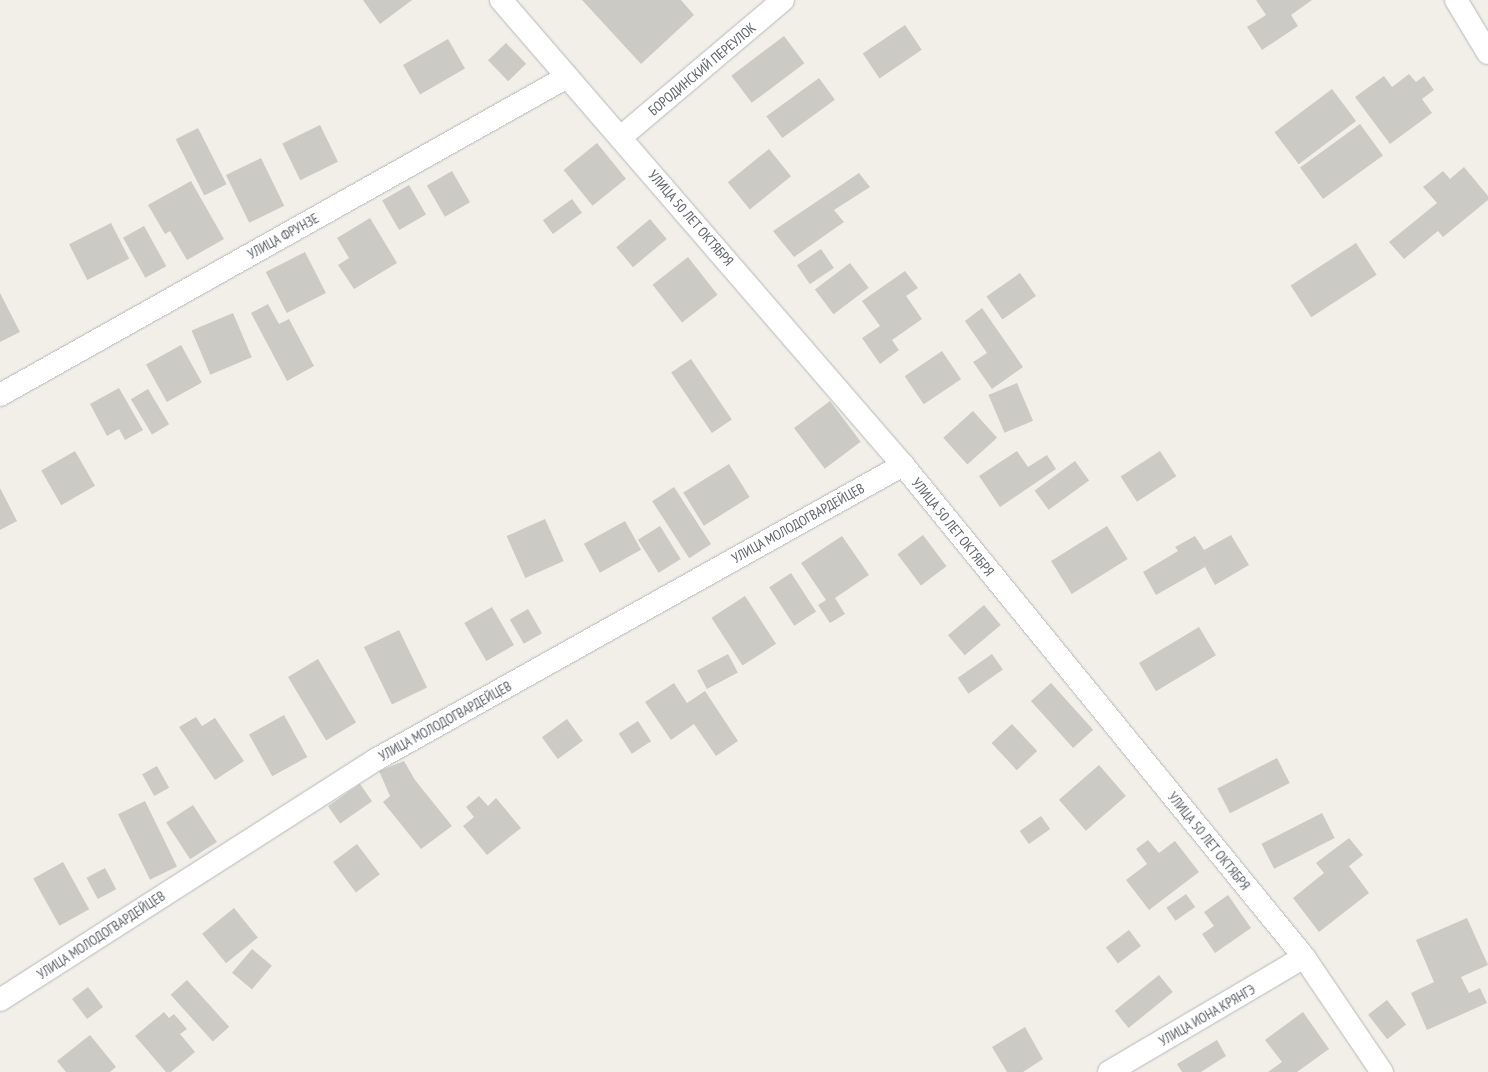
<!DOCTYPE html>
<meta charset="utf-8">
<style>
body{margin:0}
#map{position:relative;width:1488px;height:1072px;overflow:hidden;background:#f1efe8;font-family:"PT Sans Narrow",sans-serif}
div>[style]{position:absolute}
.building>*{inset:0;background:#cccac5;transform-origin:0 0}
.roads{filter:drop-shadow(0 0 1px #b5b8bc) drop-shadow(0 0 1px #b5b8bc)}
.street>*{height:22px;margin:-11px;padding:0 11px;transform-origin:11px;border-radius:11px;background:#fff}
span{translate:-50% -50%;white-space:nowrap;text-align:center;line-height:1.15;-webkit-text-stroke:4px #fff;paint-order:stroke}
.street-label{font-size:14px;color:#5f6368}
</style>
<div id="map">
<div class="building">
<div style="clip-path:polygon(363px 0,412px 0,380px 24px)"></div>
<div style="clip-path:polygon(582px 0,681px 0,694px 15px,641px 64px)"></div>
<div style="clip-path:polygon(1256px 0,1312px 0,1291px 15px,1298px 26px,1262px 50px,1247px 27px,1266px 15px)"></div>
<div style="left:905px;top:25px;width:30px;height:51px;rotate:56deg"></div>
<div style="left:784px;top:36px;width:34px;height:66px;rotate:53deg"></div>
<div style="left:448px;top:39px;width:34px;height:52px;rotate:60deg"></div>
<div style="left:506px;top:43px;width:29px;height:25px;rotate:46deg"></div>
<div style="clip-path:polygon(1409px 74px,1416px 82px,1424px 76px,1434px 90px,1422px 99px,1432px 113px,1390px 144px,1355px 97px,1384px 76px,1392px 87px)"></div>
<div style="left:819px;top:78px;width:27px;height:65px;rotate:54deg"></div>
<div style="left:1332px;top:89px;width:40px;height:72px;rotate:53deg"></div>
<div style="left:1360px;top:124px;width:39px;height:74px;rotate:54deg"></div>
<div style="left:320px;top:125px;width:41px;height:42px;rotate:64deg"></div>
<div style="left:198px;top:128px;width:63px;height:25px;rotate:63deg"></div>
<div style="left:597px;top:143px;width:46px;height:43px;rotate:51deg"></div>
<div style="left:769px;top:149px;width:35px;height:53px;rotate:51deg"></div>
<div style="left:261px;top:158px;width:53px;height:39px;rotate:64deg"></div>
<div style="clip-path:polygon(1464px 167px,1488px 196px,1488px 200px,1443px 237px,1438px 231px,1404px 259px,1389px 242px,1437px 203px,1423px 187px,1443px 171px,1450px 179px)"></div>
<div style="left:452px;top:171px;width:36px;height:29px;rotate:60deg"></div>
<div style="clip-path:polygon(859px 173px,870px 187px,834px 210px,844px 222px,794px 257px,773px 231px)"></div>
<div style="clip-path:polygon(191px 181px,224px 239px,187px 260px,170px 231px,165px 234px,148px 205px)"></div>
<div style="left:409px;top:185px;width:34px;height:31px;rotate:60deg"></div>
<div style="left:572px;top:199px;width:17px;height:36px;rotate:54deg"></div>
<div style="clip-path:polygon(370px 218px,397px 263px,354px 289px,338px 265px,349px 258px,337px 238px)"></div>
<div style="left:650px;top:219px;width:26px;height:44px;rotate:50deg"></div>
<div style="left:111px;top:223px;width:40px;height:47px;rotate:63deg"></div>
<div style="left:144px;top:226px;width:46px;height:24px;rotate:61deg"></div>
<div style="left:1356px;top:243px;width:38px;height:78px;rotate:57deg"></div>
<div style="left:821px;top:249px;width:23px;height:29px;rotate:56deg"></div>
<div style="left:305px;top:252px;width:46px;height:44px;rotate:63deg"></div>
<div style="left:688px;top:257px;width:48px;height:45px;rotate:52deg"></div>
<div style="left:850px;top:263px;width:31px;height:44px;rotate:53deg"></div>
<div style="clip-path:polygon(905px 271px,918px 288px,906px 296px,922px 319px,892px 340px,899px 350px,880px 364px,862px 338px,880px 326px,862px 301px)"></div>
<div style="left:1020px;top:273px;width:28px;height:41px;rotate:55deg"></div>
<div style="clip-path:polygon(0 293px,20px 332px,0 342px)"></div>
<div style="clip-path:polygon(268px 304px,279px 324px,289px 319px,314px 366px,287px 381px,251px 313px)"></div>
<div style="clip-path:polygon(982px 308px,1023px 367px,992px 389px,973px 362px,987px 353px,965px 321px)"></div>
<div style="left:233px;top:313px;width:48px;height:45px;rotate:67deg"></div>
<div style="left:181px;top:345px;width:43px;height:40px;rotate:61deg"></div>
<div style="left:942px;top:351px;width:34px;height:45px;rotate:56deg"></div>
<div style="left:691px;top:359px;width:73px;height:24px;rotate:56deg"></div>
<div style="left:1017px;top:383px;width:41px;height:31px;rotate:67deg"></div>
<div style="clip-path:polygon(119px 388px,143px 430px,125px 440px,119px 429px,107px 436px,90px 404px)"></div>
<div style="left:148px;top:389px;width:41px;height:20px;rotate:59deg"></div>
<div style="left:830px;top:401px;width:51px;height:45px;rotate:53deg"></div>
<div style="left:973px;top:411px;width:36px;height:40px;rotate:48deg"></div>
<div style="left:75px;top:451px;width:40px;height:39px;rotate:60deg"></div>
<div style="clip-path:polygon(1017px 451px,1028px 467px,1047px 455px,1056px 469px,1000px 507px,979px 476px)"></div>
<div style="left:1160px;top:451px;width:30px;height:47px;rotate:57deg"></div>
<div style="left:1075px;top:461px;width:24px;height:50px;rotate:54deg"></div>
<div style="left:729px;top:464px;width:39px;height:54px;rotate:58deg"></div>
<div style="left:674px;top:487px;width:68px;height:26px;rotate:57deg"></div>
<div style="clip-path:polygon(0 488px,17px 521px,0 530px)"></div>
<div style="left:545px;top:519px;width:46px;height:42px;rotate:66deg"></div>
<div style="left:625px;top:521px;width:33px;height:47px;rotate:61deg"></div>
<div style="left:660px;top:526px;width:39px;height:26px;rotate:58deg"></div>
<div style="left:1107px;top:526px;width:39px;height:66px;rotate:58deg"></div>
<div style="left:923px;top:535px;width:39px;height:32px;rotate:53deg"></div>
<div style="clip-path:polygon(1231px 535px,1249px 565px,1215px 585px,1205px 567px,1156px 595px,1143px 572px,1178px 551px,1175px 547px,1195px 536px,1204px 550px)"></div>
<div style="clip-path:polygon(842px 536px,869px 575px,835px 598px,845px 614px,830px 623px,818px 605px,826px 600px,801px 563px)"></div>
<div style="left:791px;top:573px;width:46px;height:26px;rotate:57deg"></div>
<div style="left:745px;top:596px;width:57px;height:40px;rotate:57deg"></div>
<div style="left:984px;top:605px;width:26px;height:47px;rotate:50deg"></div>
<div style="left:492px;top:607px;width:44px;height:32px;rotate:60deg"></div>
<div style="left:528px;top:609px;width:28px;height:21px;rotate:60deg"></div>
<div style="left:1199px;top:627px;width:33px;height:70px;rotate:59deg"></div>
<div style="left:399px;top:630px;width:64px;height:39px;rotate:64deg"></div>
<div style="left:728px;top:654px;width:21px;height:35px;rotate:62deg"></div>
<div style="left:992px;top:654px;width:19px;height:42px;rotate:55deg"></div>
<div style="left:318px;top:659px;width:74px;height:35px;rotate:59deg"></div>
<div style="clip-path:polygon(674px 683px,687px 703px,705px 691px,738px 741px,716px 756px,694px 724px,671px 740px,645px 702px)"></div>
<div style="left:1051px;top:683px;width:63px;height:27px;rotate:48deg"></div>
<div style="left:284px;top:715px;width:48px;height:40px;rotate:61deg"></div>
<div style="clip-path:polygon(196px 717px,202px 726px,215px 718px,244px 761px,215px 780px,179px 727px)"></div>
<div style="left:567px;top:719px;width:27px;height:31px;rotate:54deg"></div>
<div style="left:638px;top:721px;width:24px;height:23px;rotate:57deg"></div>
<div style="left:1012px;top:724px;width:37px;height:28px;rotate:47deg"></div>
<div style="left:1277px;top:758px;width:28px;height:67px;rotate:63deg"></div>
<div style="clip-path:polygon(404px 761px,415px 780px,452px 826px,421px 849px,383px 802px,390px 796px,379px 771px)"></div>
<div style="left:1099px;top:765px;width:41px;height:53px;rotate:49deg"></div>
<div style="left:157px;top:766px;width:25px;height:17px;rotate:61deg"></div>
<div style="left:360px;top:784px;width:21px;height:39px;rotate:55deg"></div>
<div style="clip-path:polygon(479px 796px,488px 806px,496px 798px,521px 828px,487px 855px,463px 826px,474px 817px,466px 807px)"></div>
<div style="left:145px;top:801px;width:73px;height:30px;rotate:64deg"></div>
<div style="left:193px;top:805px;width:44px;height:32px;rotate:57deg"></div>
<div style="left:1322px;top:813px;width:28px;height:68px;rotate:63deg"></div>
<div style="left:1041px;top:816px;width:16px;height:26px;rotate:55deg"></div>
<div style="clip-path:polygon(1349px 838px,1363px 855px,1349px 866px,1369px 893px,1319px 932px,1293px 898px,1324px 873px,1316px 863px)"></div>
<div style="clip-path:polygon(1148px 840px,1159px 853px,1175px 841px,1199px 872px,1149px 910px,1126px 880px,1147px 864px,1136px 849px)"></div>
<div style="left:357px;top:844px;width:38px;height:30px;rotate:53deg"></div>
<div style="left:63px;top:862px;width:54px;height:34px;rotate:61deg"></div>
<div style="left:105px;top:868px;width:24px;height:21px;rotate:62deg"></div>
<div style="left:1186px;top:894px;width:16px;height:24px;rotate:55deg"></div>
<div style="clip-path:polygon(1228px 895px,1251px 928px,1215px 953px,1202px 934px,1214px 926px,1204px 912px)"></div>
<div style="left:234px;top:908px;width:38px;height:41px;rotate:51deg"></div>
<div style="clip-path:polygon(1467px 918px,1488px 965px,1461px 977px,1469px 993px,1480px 988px,1487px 1003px,1427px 1030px,1411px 993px,1434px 982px,1416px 940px)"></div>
<div style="left:1129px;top:930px;width:20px;height:29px;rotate:53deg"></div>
<div style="left:252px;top:949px;width:26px;height:31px;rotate:40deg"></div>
<div style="left:1159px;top:975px;width:22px;height:57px;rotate:51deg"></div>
<div style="left:187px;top:980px;width:63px;height:22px;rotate:48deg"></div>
<div style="left:88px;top:987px;width:25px;height:20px;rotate:53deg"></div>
<div style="left:1387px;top:1000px;width:31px;height:24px;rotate:52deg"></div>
<div style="clip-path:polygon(164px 1012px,169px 1018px,174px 1014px,187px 1029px,180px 1034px,195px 1052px,171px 1072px,166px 1072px,135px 1036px)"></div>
<div style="clip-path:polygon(1303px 1012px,1329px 1049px,1297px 1072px,1268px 1072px,1282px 1062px,1265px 1040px)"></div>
<div style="clip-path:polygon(1025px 1027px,1043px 1059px,1023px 1072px,1007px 1072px,992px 1047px)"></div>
<div style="clip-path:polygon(90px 1035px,116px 1067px,110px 1072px,66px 1072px,57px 1061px)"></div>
<div style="clip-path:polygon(1217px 1040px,1226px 1056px,1201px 1072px,1182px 1072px,1177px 1064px)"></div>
</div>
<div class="roads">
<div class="street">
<div style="left:501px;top:0;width:615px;rotate:49.16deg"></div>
<div style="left:903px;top:465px;width:635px;rotate:50.82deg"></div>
<div style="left:1304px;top:957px;width:139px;rotate:55.9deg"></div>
<div style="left:1456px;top:0;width:62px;rotate:58.9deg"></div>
<div style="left:621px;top:137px;width:212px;rotate:-40.2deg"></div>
<div style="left:0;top:395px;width:650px;rotate:-29.29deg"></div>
<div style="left:0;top:1000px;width:447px;rotate:-32.6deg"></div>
<div style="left:377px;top:759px;width:603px;rotate:-29.2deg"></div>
<div style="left:1109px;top:1072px;width:226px;rotate:-30.5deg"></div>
</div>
</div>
<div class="street-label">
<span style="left:702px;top:69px;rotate:-40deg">БОРОДИНСКИЙ ПЕРЕУЛОК</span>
<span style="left:691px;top:218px;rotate:49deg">УЛИЦА 50 ЛЕТ ОКТЯБРЯ</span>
<span style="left:283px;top:236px;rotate:-29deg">УЛИЦА ФРУНЗЕ</span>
<span style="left:798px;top:523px;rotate:-29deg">УЛИЦА МОЛОДОГВАРДЕЙЦЕВ</span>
<span style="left:953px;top:527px;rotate:51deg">УЛИЦА 50 ЛЕТ ОКТЯБРЯ</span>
<span style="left:445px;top:721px;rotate:-29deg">УЛИЦА МОЛОДОГВАРДЕЙЦЕВ</span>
<span style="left:1209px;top:841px;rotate:51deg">УЛИЦА 50 ЛЕТ ОКТЯБРЯ</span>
<span style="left:101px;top:935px;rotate:-33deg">УЛИЦА МОЛОДОГВАРДЕЙЦЕВ</span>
<span style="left:1207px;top:1015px;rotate:-30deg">УЛИЦА ИОНА КРЯНГЭ</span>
</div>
</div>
